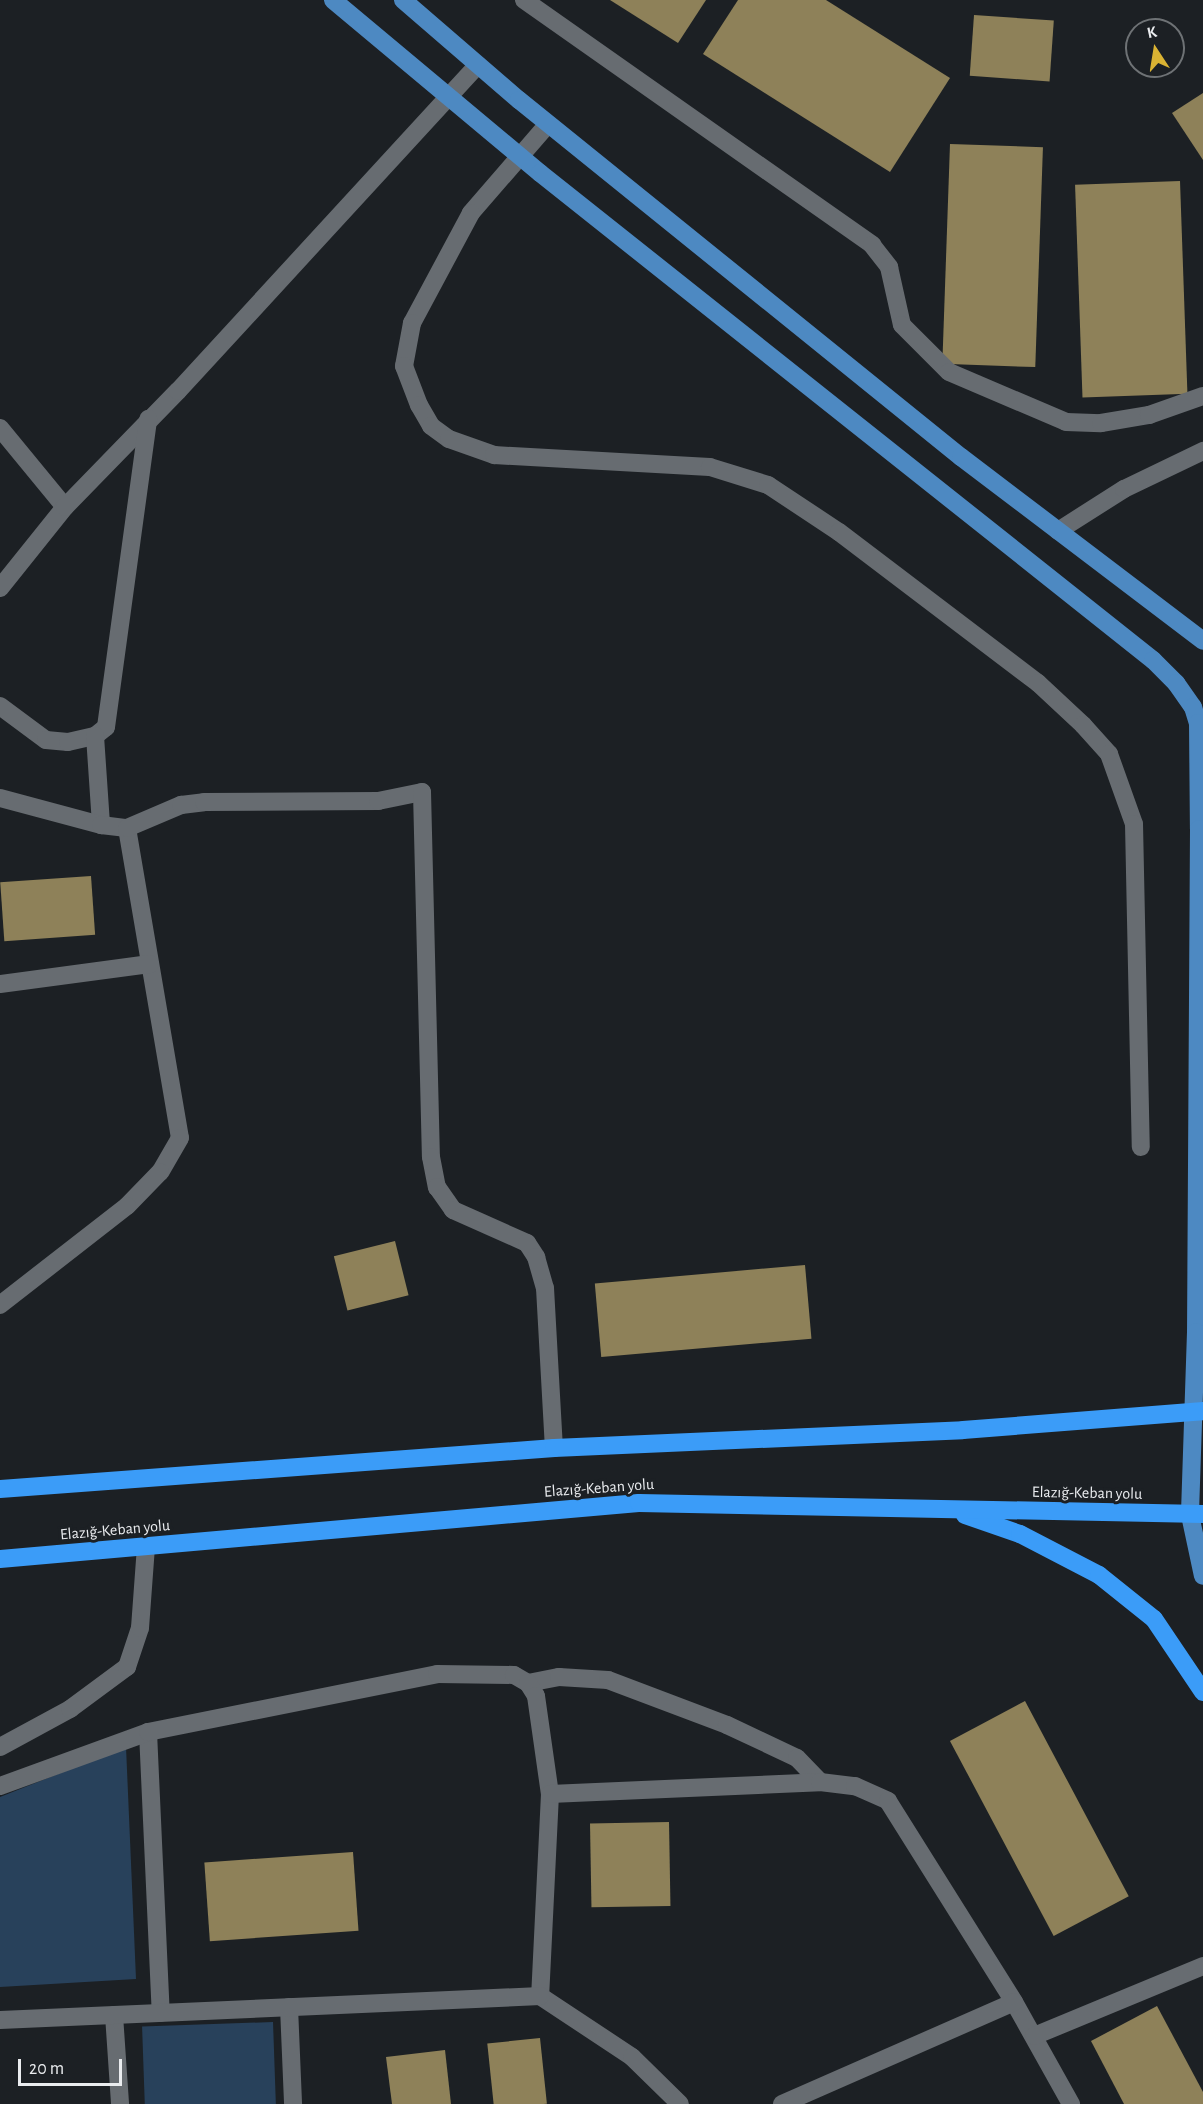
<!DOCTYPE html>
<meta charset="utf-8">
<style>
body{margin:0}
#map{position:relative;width:1203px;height:2104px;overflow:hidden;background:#1c2024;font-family:"Alegreya Sans",sans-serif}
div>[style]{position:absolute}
.green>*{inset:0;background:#28415b;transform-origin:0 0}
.building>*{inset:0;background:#8e8159;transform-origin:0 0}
.minor>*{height:18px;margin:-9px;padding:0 9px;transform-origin:9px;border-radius:9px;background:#676c71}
.major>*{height:18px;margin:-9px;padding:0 9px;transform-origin:9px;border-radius:9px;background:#4d89c2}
.highway>*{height:18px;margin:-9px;padding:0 9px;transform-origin:9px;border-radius:9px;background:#3b9cf8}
span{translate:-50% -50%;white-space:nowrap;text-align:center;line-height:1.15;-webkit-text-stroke:6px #1c2024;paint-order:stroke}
.street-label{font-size:16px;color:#eaecef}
.north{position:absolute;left:1125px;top:18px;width:60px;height:60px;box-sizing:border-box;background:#1c2024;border:2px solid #6e7275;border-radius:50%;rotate:348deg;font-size:16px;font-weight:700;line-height:24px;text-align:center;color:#eaecef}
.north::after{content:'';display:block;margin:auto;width:21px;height:27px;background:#dab333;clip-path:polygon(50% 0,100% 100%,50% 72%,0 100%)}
.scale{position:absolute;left:18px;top:2059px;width:104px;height:27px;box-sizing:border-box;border:3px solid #eaecef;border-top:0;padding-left:8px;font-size:18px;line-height:21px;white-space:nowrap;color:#eaecef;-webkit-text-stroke:4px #1c2024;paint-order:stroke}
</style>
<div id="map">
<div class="green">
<div style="clip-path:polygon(126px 1747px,136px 1979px,0 1987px,0 1797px)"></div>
<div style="left:273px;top:2022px;width:82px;height:131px;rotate:88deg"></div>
</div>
<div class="building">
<div style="clip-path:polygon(610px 0,706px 0,678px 43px)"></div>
<div style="clip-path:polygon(738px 0,826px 0,950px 78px,890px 172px,703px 54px)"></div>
<div style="left:974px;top:15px;width:80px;height:61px;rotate:4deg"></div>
<div style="clip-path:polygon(1203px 93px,1203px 160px,1172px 113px)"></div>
<div style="left:950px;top:144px;width:93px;height:220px;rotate:2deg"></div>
<div style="left:1180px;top:181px;width:213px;height:105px;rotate:88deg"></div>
<div style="left:91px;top:876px;width:59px;height:91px;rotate:86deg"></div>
<div style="left:395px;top:1241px;width:56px;height:63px;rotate:76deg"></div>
<div style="left:805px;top:1265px;width:74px;height:211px;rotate:85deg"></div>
<div style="left:1025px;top:1701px;width:221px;height:85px;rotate:62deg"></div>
<div style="left:669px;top:1822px;width:84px;height:79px;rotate:89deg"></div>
<div style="left:353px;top:1852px;width:79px;height:149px;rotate:86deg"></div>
<div style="clip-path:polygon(1157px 2006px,1203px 2092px,1203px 2104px,1124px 2104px,1091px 2041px)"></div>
<div style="left:540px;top:2038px;width:66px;height:53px;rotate:84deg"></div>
<div style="clip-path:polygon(445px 2050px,451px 2104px,392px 2104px,386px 2057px)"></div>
</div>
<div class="minor">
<div style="left:524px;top:0;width:426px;rotate:35.1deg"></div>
<div style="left:872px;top:245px;width:28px;rotate:52deg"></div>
<div style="left:889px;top:267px;width:59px;rotate:77.4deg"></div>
<div style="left:902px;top:325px;width:66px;rotate:45deg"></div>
<div style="left:949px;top:372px;width:127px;rotate:23.1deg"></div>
<div style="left:1066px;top:422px;width:35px;rotate:2deg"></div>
<div style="left:1101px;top:423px;width:49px;rotate:-9.5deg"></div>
<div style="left:1149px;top:415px;width:57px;rotate:-19.4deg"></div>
<div style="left:548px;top:124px;width:118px;rotate:130.9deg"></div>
<div style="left:471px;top:213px;width:125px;rotate:118.2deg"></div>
<div style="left:412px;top:323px;width:44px;rotate:100.5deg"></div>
<div style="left:404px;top:366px;width:42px;rotate:69deg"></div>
<div style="left:419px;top:405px;width:24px;rotate:60deg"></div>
<div style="left:431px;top:426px;width:22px;rotate:36deg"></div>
<div style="left:449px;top:439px;width:48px;rotate:19.6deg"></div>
<div style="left:494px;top:455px;width:216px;rotate:3.2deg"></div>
<div style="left:710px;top:467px;width:61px;rotate:17.2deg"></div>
<div style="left:768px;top:485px;width:85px;rotate:33.5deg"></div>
<div style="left:839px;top:532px;width:250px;rotate:37.2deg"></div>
<div style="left:1038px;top:683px;width:62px;rotate:43deg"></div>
<div style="left:1083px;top:725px;width:39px;rotate:48deg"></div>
<div style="left:1109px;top:754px;width:74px;rotate:70.3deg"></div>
<div style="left:1134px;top:824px;width:323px;rotate:88.8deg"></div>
<div style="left:0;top:428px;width:102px;rotate:50.6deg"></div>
<div style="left:1058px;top:531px;width:78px;rotate:-32.5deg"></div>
<div style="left:1124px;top:489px;width:88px;rotate:-25.7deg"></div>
<div style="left:0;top:588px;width:104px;rotate:-51.3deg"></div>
<div style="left:65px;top:507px;width:162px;rotate:-45.8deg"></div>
<div style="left:178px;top:391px;width:443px;rotate:-47.4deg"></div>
<div style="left:0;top:706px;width:57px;rotate:36.5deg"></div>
<div style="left:46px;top:740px;width:22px;rotate:5deg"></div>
<div style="left:68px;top:742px;width:28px;rotate:-13deg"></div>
<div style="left:95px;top:736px;width:14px;rotate:-39deg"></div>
<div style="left:106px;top:727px;width:311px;rotate:-82.2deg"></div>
<div style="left:95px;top:736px;width:89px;rotate:86.1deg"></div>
<div style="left:0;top:798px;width:105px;rotate:15deg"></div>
<div style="left:101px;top:825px;width:26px;rotate:7deg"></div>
<div style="left:127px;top:828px;width:314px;rotate:80.3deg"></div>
<div style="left:180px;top:1138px;width:39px;rotate:120deg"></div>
<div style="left:160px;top:1172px;width:47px;rotate:134.1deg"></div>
<div style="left:127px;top:1206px;width:161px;rotate:142.1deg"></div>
<div style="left:127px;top:828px;width:59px;rotate:-23.1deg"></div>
<div style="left:181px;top:805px;width:23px;rotate:-7deg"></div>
<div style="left:204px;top:802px;width:174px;rotate:-0.3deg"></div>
<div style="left:378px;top:801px;width:45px;rotate:-11.6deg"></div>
<div style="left:422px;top:792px;width:365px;rotate:88.6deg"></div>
<div style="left:431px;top:1157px;width:31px;rotate:79deg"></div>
<div style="left:437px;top:1187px;width:28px;rotate:55deg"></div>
<div style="left:453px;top:1210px;width:81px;rotate:24deg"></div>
<div style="left:527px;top:1243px;width:17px;rotate:57deg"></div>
<div style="left:536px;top:1257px;width:32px;rotate:74deg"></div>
<div style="left:545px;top:1288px;width:160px;rotate:86.8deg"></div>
<div style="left:0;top:984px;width:151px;rotate:-7.6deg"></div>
<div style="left:528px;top:1683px;width:32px;rotate:-11deg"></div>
<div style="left:559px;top:1677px;width:49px;rotate:3.5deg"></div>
<div style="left:608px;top:1680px;width:127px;rotate:20.7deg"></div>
<div style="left:727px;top:1725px;width:77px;rotate:25.2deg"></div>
<div style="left:797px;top:1758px;width:33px;rotate:46deg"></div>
<div style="left:148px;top:1732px;width:281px;rotate:87.4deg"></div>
<div style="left:0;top:1747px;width:80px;rotate:-28.5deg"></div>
<div style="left:70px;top:1709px;width:71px;rotate:-36.4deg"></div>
<div style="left:127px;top:1667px;width:41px;rotate:-71.6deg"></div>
<div style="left:140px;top:1628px;width:82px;rotate:-85.8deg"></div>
<div style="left:0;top:1786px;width:158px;rotate:-20deg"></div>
<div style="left:148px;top:1732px;width:295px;rotate:-11.3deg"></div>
<div style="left:437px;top:1674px;width:77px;rotate:0.7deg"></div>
<div style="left:514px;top:1675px;width:16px;rotate:30deg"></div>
<div style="left:528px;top:1683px;width:15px;rotate:58deg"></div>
<div style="left:536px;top:1696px;width:99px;rotate:81.9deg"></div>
<div style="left:550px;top:1794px;width:202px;rotate:92.8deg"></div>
<div style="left:540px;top:1996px;width:110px;rotate:33.5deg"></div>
<div style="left:632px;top:2057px;width:67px;rotate:44.4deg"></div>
<div style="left:550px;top:1794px;width:270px;rotate:-2.5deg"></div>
<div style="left:820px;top:1782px;width:35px;rotate:7deg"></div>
<div style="left:855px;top:1786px;width:36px;rotate:24deg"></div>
<div style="left:888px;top:1801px;width:237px;rotate:57.9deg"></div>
<div style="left:1014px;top:2002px;width:117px;rotate:60.8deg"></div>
<div style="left:289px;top:2007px;width:97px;rotate:87.6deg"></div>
<div style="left:114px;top:2015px;width:89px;rotate:86.1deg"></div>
<div style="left:0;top:2020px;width:541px;rotate:-2.54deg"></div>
<div style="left:1034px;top:2036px;width:183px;rotate:-22.5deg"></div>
<div style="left:782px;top:2104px;width:253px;rotate:-23.7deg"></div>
</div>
<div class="major">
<div style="left:333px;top:0;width:270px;rotate:39.9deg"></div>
<div style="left:540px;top:173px;width:783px;rotate:38.47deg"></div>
<div style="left:1153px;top:660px;width:33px;rotate:45deg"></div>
<div style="left:1176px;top:683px;width:29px;rotate:55deg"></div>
<div style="left:1193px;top:707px;width:17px;rotate:73deg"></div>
<div style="left:1198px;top:723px;width:106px;rotate:89.5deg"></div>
<div style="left:1199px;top:829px;width:503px;rotate:90.34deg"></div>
<div style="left:1196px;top:1332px;width:183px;rotate:91.9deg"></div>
<div style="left:1190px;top:1515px;width:62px;rotate:78deg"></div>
<div style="left:403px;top:0;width:153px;rotate:40.8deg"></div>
<div style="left:519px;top:100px;width:568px;rotate:38.93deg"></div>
<div style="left:961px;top:457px;width:304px;rotate:37.2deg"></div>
</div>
<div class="highway">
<div style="left:0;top:1489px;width:556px;rotate:-4.23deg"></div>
<div style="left:554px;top:1448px;width:409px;rotate:-2.5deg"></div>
<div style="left:963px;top:1430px;width:241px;rotate:-4.5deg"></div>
<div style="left:965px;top:1515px;width:58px;rotate:19.1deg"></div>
<div style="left:1020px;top:1534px;width:89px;rotate:27.4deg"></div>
<div style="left:1099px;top:1575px;width:70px;rotate:38.7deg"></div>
<div style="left:1154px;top:1619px;width:88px;rotate:56.1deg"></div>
<div style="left:0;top:1559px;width:641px;rotate:-5.01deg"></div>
<div style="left:639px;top:1503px;width:564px;rotate:1.12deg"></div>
</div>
<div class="street-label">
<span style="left:599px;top:1488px;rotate:-4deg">Elazığ-Keban yolu</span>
<span style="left:1087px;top:1493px;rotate:1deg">Elazığ-Keban yolu</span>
<span style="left:115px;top:1530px;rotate:-5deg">Elazığ-Keban yolu</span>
</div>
<div class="north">K</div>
<div class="scale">20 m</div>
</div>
